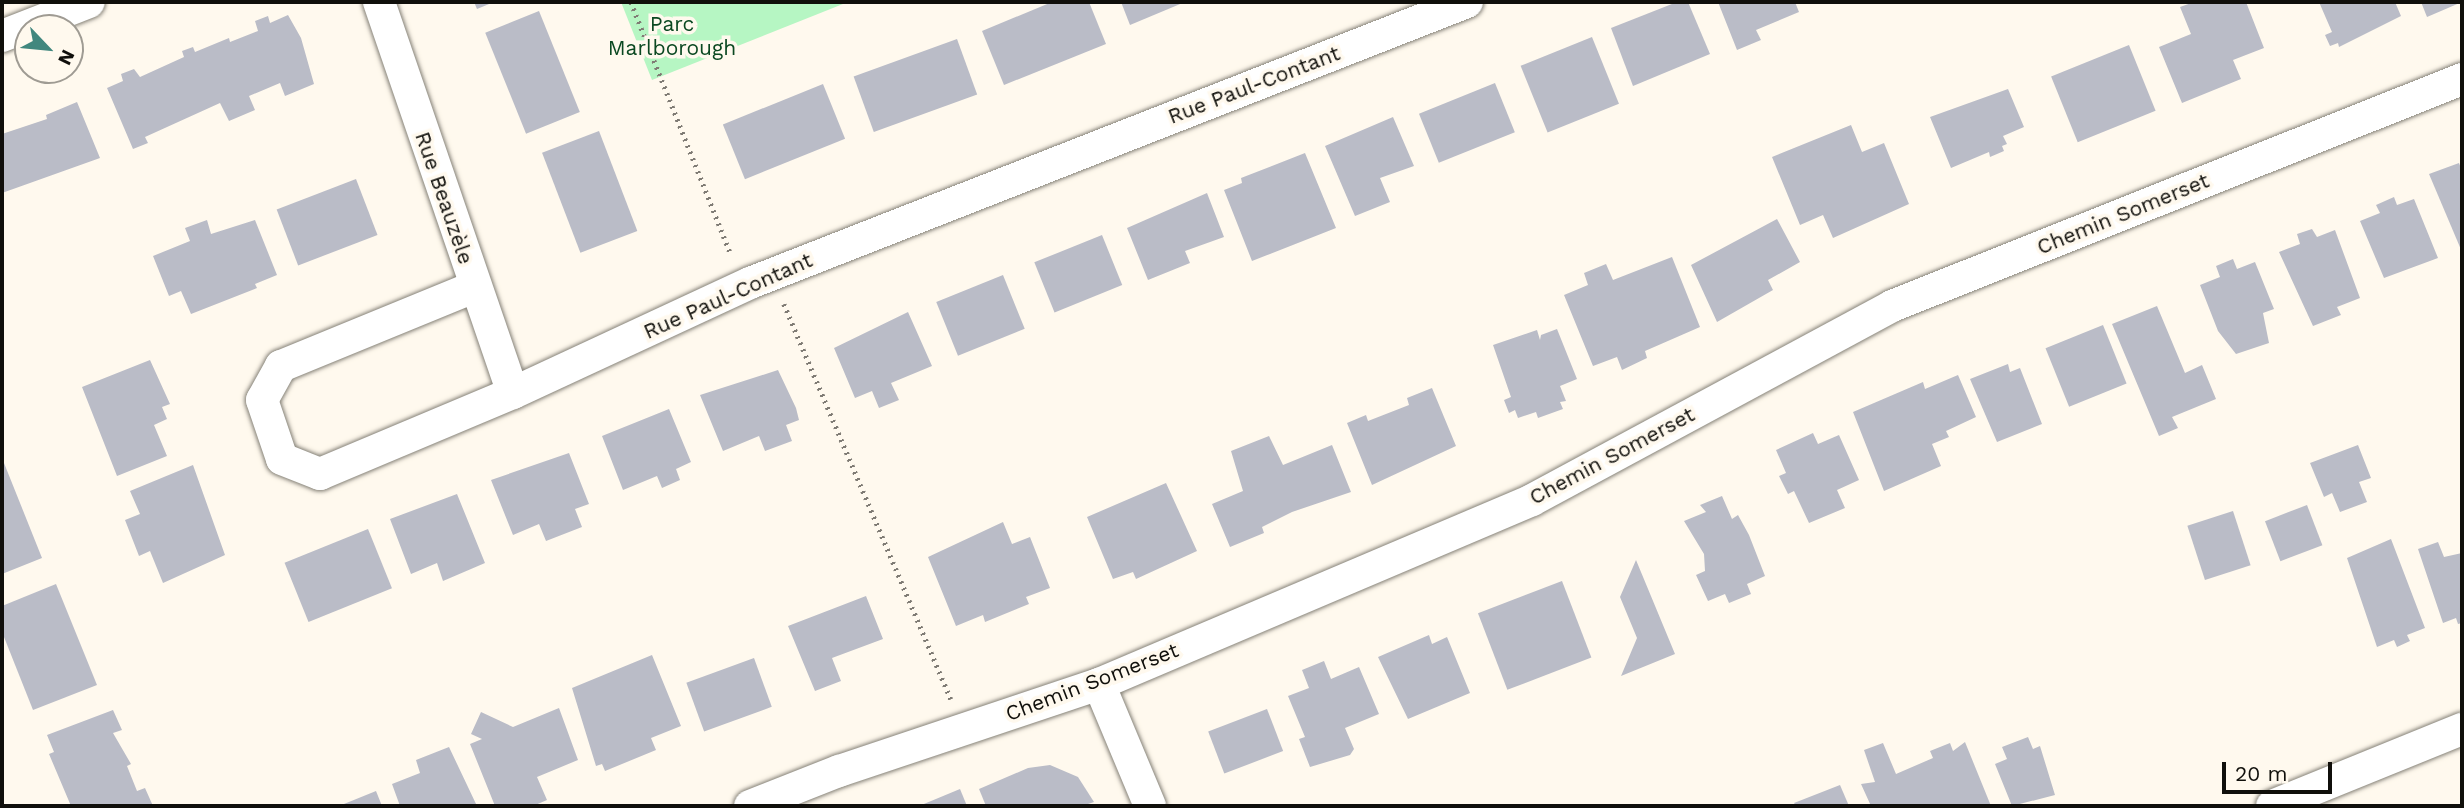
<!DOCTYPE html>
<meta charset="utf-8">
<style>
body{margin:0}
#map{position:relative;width:2464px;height:808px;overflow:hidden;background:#fff9ee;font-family:"Work Sans",sans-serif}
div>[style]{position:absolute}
.green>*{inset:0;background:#b6f6c3}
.building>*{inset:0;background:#babcc7;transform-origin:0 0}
.path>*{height:4.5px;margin-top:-2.25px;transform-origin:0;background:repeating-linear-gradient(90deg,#7f7b74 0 2px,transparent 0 7px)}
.roads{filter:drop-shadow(0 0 2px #868278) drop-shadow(0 0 2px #868278)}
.street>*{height:32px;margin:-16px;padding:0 16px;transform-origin:16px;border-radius:16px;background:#fff}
span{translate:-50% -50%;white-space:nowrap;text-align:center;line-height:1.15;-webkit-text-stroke:7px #fff9ee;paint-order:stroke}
.park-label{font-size:21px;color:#0b4821}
.street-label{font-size:21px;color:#100f0b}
.frame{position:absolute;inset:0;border:4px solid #100f0b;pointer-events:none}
.north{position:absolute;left:14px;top:14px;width:70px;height:70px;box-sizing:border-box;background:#fff9ee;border:2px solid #9f9b93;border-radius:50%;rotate:116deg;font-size:19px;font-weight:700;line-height:28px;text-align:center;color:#100f0b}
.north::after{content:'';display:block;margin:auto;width:24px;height:32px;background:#41877e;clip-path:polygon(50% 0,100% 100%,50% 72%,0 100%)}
.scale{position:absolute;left:2222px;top:762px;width:110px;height:32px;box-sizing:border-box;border:4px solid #100f0b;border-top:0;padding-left:9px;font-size:21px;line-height:24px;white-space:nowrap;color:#100f0b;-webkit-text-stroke:5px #fff9ee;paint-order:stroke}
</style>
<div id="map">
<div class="green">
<div style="clip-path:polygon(621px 2px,848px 2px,652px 80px)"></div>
</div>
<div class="building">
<div style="clip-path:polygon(474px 2px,494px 2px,477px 9px)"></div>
<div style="clip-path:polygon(1052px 2px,1089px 2px,1106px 44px,1004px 85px,982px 31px)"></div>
<div style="clip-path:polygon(1121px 2px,1185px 2px,1130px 25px)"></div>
<div style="clip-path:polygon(1677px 2px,1688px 2px,1710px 54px,1633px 86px,1611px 28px)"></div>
<div style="clip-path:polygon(1718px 2px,1795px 2px,1799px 12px,1756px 30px,1761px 40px,1737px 50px)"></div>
<div style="clip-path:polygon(2194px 2px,2246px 2px,2264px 48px,2233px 60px,2241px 79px,2182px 103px,2159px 47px,2191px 34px,2180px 7px)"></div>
<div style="clip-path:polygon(2319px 2px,2395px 2px,2401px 16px,2339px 47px,2338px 43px,2330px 46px,2325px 35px,2332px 32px)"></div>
<div style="clip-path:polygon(2421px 2px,2462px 2px,2427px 17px)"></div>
<div style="left:539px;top:11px;width:109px;height:58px;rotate:68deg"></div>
<div style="clip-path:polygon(288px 15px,301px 38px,314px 84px,285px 96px,280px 83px,249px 96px,255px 110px,229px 121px,220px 103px,145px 137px,148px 143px,133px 149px,107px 88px,123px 81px,121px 74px,134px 69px,140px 77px,184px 57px,182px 51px,193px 47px,195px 52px,229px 38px,230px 42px,258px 31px,255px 21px,268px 16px,270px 23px)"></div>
<div style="left:1592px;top:37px;width:72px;height:77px;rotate:68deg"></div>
<div style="left:957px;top:39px;width:59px;height:110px;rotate:70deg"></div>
<div style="left:2129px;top:45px;width:71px;height:84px;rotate:68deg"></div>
<div style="left:1495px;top:83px;width:53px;height:82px;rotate:68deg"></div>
<div style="left:823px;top:84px;width:59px;height:108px;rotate:68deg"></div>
<div style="clip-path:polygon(2008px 89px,2024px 127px,2003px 136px,2007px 144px,2002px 146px,2004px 151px,1990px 157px,1989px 152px,1951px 168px,1930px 117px)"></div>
<div style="clip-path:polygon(77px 102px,100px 158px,2px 193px,2px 134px,47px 119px,46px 115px)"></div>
<div style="clip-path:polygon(1393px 117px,1414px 166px,1380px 178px,1390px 202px,1355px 216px,1325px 146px)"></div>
<div style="clip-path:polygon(1851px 125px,1862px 152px,1884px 143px,1909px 204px,1833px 238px,1823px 215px,1800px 225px,1772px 157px)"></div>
<div style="left:599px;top:131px;width:107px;height:61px;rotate:69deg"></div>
<div style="clip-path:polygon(1305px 153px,1336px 228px,1252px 261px,1224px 190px,1242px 183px,1241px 178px)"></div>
<div style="clip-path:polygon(2459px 163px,2462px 171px,2462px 252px,2429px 174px)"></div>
<div style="left:356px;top:179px;width:60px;height:85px;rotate:69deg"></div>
<div style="clip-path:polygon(1207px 193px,1224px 237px,1185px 251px,1190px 263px,1148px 280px,1127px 228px)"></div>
<div style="clip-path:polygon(2394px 197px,2397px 205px,2414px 199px,2438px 258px,2384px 278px,2360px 221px,2380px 213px,2376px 205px)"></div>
<div style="clip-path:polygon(1777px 219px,1800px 262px,1768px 280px,1773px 290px,1717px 322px,1691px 265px)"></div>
<div style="clip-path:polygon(207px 220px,211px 234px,255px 220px,277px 275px,255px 284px,257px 288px,191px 314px,181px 291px,169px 296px,153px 256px,190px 241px,185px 228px)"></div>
<div style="clip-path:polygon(2312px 229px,2317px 237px,2335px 230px,2360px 298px,2337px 307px,2341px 315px,2313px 326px,2279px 252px,2300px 244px,2297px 234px)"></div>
<div style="left:1102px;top:235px;width:54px;height:73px;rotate:68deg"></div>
<div style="clip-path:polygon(1672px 257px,1700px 327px,1645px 351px,1647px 358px,1622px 370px,1617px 357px,1593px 366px,1564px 295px,1588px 285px,1584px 273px,1606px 264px,1613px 280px)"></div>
<div style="clip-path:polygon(2233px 259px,2237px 269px,2255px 262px,2274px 309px,2263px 313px,2269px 343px,2236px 354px,2218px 331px,2200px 285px,2220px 277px,2216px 266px)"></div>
<div style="left:1003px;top:275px;width:58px;height:72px;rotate:68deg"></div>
<div style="clip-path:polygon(2157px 306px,2185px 373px,2202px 365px,2216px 399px,2172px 417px,2178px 428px,2159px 436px,2112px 324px)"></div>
<div style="clip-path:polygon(908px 312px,932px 366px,891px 383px,899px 400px,879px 408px,872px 391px,855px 398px,834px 348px)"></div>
<div style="left:2103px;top:325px;width:63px;height:62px;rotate:68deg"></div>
<div style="clip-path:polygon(1557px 329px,1577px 379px,1560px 386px,1566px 401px,1560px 402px,1563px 409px,1538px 418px,1536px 412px,1518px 418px,1515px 410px,1509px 413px,1504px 400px,1511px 397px,1493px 345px,1537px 330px,1540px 340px,1541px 335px)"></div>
<div style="clip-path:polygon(150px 360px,170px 404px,162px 407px,167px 419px,154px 425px,167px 456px,117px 476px,82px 387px)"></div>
<div style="clip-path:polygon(2008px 364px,2010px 372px,2020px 368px,2042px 424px,1997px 442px,1970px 379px)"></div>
<div style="clip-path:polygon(778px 370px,796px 408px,799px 420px,786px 425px,792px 441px,765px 451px,759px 436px,723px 451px,700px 395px)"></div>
<div style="clip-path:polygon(1958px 375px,1976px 417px,1946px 431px,1949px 437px,1932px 444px,1941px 466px,1884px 491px,1853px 412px,1923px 382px,1925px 389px)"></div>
<div style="clip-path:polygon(1432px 388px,1456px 446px,1372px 485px,1347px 423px,1366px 415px,1368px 421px,1409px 405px,1407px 398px)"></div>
<div style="clip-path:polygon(669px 409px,691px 462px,676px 469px,680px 480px,662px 488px,657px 476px,623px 490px,602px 436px)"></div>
<div style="clip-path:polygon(1813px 433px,1818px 444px,1839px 435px,1859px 480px,1837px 490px,1845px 508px,1809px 523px,1794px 491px,1788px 494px,1779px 476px,1786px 473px,1776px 450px)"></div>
<div style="clip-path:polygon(1269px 436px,1283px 465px,1332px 445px,1351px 492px,1292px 512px,1262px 527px,1264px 533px,1230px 547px,1212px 504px,1243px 491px,1231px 451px)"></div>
<div style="clip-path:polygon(2358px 445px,2371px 478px,2359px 482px,2367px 502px,2340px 512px,2332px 493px,2324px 497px,2310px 463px)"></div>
<div style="clip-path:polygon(569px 453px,589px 504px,575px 509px,582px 527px,546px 541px,539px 524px,513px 535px,491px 480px)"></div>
<div style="clip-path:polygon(2px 458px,42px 558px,2px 574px)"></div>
<div style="clip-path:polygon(193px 465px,225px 555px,163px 583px,150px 551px,139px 556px,125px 520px,140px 514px,130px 491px)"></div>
<div style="clip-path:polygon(1166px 483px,1197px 551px,1136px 579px,1133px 572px,1113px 579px,1087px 517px)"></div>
<div style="clip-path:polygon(457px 494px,485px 563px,443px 581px,437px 563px,411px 574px,390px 519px)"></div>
<div style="clip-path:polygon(1722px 496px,1732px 519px,1738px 515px,1749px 535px,1765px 576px,1747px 584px,1751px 594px,1729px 603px,1725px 594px,1708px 601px,1696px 575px,1705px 571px,1704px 554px,1684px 521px,1706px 512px,1700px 505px)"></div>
<div style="left:2307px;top:505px;width:43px;height:45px;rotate:69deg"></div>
<div style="left:2233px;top:511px;width:57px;height:48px;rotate:72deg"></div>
<div style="clip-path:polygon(1003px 522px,1012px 544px,1030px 537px,1050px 588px,1026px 597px,1029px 604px,985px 622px,983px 615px,956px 626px,928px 557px)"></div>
<div style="left:368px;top:529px;width:64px;height:90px;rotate:68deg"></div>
<div style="clip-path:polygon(2391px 539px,2425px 628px,2407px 635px,2410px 641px,2397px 647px,2394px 640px,2377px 647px,2347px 558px)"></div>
<div style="clip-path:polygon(2438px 542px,2444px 557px,2462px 553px,2462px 623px,2458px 624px,2456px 618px,2443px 623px,2418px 549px)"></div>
<div style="clip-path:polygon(1636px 560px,1675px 654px,1621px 676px,1637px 638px,1620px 597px)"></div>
<div style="left:1562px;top:581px;width:82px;height:90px;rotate:69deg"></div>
<div style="clip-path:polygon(56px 584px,97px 685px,33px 710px,2px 632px,2px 606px)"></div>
<div style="clip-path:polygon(866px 596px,883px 639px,832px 658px,841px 681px,815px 691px,788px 626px)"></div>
<div style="clip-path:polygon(1429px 635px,1432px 644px,1447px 637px,1470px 693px,1408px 719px,1378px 657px)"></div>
<div style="clip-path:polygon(652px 655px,681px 726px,651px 738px,656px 750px,605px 771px,602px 764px,596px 766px,572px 688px)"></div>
<div style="left:754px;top:658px;width:52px;height:72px;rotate:70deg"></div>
<div style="clip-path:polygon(1324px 661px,1331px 679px,1359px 667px,1379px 714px,1345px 728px,1354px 749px,1350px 755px,1310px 767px,1299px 739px,1305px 737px,1288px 696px,1309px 688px,1302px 670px)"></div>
<div style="clip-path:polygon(559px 708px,578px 760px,537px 777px,547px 800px,533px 806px,495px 806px,470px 744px,482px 739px,471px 734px,481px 712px,513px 727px)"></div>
<div style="left:1267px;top:709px;width:45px;height:63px;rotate:69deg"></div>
<div style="clip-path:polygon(113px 710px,122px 730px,113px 733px,131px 764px,127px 766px,137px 791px,145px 788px,153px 806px,71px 806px,49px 754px,54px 752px,47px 735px)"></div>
<div style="clip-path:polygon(2028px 737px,2033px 749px,2040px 746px,2055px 795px,2012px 806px,1995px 764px,2007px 759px,2002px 747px)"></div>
<div style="clip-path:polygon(1965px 742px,1991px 806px,1871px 806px,1861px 784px,1875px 782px,1864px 750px,1883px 743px,1896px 774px,1933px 758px,1930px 751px,1950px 743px,1953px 751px)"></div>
<div style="clip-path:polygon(449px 747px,477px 806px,400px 806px,392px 784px,420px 773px,416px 760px)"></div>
<div style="clip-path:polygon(1050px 765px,1078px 777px,1094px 802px,1082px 806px,986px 806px,979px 789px,1028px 768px)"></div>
<div style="clip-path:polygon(1840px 785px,1849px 806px,1796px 806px,1794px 803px)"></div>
<div style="clip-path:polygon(960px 789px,967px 806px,919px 806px)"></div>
<div style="clip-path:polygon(376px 791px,382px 806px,339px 806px)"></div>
</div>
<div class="path">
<div style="left:631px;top:2px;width:271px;rotate:68.4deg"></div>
<div style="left:784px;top:304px;width:429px;rotate:67.1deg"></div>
</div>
<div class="roads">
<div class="street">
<div style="left:379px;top:2px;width:413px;rotate:71.1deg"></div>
<div style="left:2px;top:36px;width:93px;rotate:-21.3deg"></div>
<div style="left:474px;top:287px;width:209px;rotate:157.7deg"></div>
<div style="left:281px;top:366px;width:39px;rotate:119deg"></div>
<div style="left:262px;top:400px;width:62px;rotate:71.3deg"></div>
<div style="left:282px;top:459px;width:41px;rotate:21.5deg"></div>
<div style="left:320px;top:474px;width:209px;rotate:-22.8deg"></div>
<div style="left:513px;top:393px;width:261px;rotate:-24.9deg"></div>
<div style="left:750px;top:283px;width:770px;rotate:-21.4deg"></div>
<div style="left:1099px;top:684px;width:132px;rotate:67.3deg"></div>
<div style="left:750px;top:806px;width:96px;rotate:-21.5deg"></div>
<div style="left:839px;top:771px;width:274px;rotate:-18.5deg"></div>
<div style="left:1099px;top:684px;width:470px;rotate:-23deg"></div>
<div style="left:1532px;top:500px;width:409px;rotate:-28.3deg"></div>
<div style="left:1892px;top:306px;width:614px;rotate:-21.71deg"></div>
<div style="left:2272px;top:806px;width:205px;rotate:-22.1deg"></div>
</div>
</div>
<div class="park-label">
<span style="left:672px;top:36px">Parc<br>Marlborough</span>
</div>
<div class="street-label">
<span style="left:1254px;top:85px;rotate:-21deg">Rue Paul-Contant</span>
<span style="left:444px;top:198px;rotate:71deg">Rue Beauzèle</span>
<span style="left:2123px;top:214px;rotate:-22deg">Chemin Somerset</span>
<span style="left:728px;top:296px;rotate:-24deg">Rue Paul-Contant</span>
<span style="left:1612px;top:456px;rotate:-28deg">Chemin Somerset</span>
<span style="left:1092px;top:682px;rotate:-21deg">Chemin Somerset</span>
</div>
<div class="frame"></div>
<div class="north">N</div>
<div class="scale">20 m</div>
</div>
